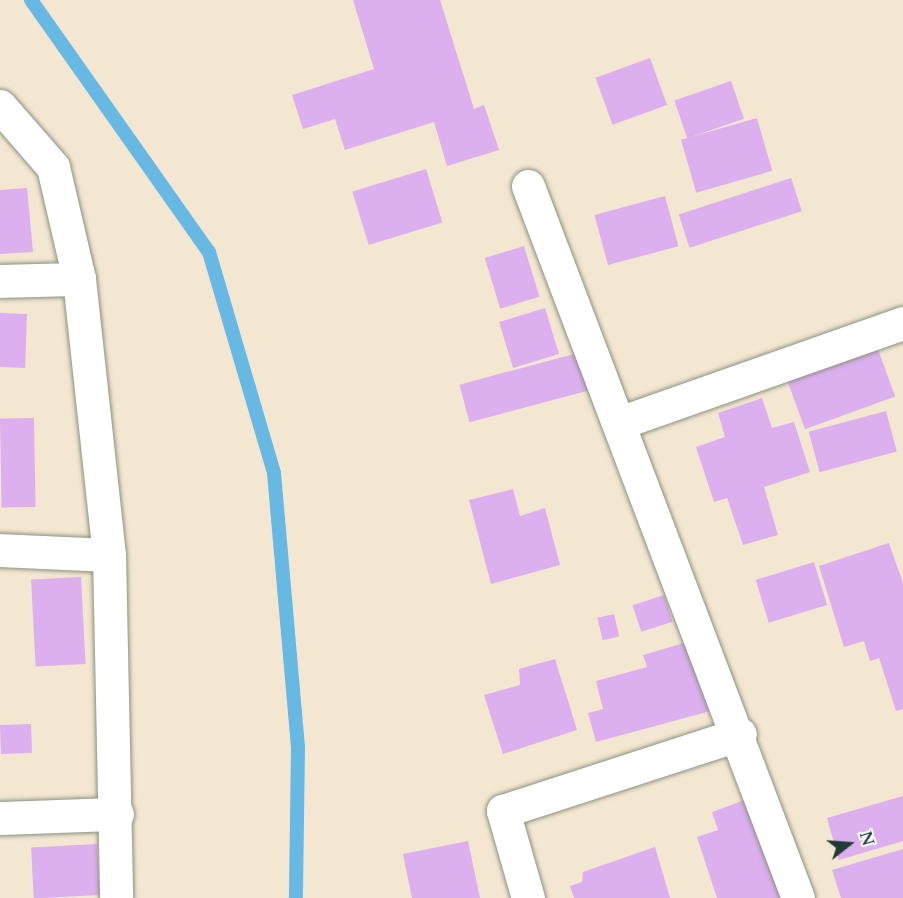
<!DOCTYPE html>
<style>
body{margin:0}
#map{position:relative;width:903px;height:898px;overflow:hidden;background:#f4e7d1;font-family:Cardo,serif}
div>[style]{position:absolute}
.stream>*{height:14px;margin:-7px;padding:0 7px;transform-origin:7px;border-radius:7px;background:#67b8e2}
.building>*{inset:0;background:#dcafee;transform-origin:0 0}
.roads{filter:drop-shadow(0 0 2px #8a9282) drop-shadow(0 0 2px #8a9282)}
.minor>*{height:33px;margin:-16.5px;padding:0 16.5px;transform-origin:16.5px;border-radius:16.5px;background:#fff}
span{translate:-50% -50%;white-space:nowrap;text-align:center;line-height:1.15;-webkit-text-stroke:4.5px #fff;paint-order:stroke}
.north{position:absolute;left:819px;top:814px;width:60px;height:60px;-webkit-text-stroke:4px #fff;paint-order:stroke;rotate:73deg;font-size:16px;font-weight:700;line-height:24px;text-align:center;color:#1f3d34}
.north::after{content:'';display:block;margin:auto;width:21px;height:27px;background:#1f3d34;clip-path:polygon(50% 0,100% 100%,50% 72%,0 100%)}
</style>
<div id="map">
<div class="stream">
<div style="left:31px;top:0;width:309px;rotate:54.8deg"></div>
<div style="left:209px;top:252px;width:230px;rotate:73.6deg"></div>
<div style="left:274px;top:473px;width:275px;rotate:85deg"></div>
<div style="left:298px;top:747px;width:151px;rotate:90.8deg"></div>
</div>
<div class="building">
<div style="clip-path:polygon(353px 0,440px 0,474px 109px,484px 105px,499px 150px,447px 166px,434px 122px,345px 150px,335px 119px,303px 129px,292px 95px,374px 69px)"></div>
<div style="left:650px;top:58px;width:50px;height:58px;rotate:70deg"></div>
<div style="left:731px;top:81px;width:40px;height:60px;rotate:71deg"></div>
<div style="left:757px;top:118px;width:55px;height:79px;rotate:74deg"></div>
<div style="left:426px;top:169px;width:56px;height:77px;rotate:73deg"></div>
<div style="left:791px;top:178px;width:35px;height:118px;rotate:72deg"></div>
<div style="clip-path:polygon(27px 188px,33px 252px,0 254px,0 190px)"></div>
<div style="left:665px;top:196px;width:52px;height:73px;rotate:75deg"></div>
<div style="left:524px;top:246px;width:53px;height:41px;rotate:73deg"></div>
<div style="left:545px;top:308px;width:48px;height:48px;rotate:73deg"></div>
<div style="left:0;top:313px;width:27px;height:54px;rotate:2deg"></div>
<div style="left:875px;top:341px;width:59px;height:96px;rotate:70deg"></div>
<div style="left:585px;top:351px;width:39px;height:130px;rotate:75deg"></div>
<div style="clip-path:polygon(762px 398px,772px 428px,794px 422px,810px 472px,764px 487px,778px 535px,743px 545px,727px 498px,714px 502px,696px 447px,725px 437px,718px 413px)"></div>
<div style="left:886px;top:411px;width:42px;height:80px;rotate:75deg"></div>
<div style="left:34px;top:418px;width:89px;height:34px;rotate:89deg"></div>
<div style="clip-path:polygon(513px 489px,520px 516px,545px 508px,560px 565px,491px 584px,469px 500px)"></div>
<div style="clip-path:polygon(889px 543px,903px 583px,903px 709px,896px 711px,879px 658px,870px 661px,864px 641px,844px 647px,819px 566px)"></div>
<div style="left:814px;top:562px;width:45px;height:61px;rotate:73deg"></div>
<div style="left:81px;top:577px;width:87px;height:50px;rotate:87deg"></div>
<div style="left:664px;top:595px;width:28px;height:33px;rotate:72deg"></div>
<div style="left:614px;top:614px;width:23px;height:17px;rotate:77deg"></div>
<div style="clip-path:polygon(698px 639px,718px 709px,596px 742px,588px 713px,603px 709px,596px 681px,647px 667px,643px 655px)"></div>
<div style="clip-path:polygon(555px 659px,577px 730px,503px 754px,484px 695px,520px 685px,519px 669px)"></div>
<div style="left:31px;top:724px;width:29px;height:31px;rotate:88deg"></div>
<div style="clip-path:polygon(903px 796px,903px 841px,839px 860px,827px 818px)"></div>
<div style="clip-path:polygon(750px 798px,783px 898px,717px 898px,697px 837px,718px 830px,712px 812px)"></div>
<div style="clip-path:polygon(468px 841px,480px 898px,412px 898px,403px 854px)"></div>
<div style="left:97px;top:844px;width:51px;height:66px;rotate:87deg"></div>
<div style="clip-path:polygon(655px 847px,670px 898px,574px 898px,570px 886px,582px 882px,583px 872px)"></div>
<div style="clip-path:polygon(903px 849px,903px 898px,841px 898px,832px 870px)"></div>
</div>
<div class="roads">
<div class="minor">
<div style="left:0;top:106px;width:81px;rotate:49deg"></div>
<div style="left:53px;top:167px;width:115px;rotate:76.9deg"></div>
<div style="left:79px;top:279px;width:278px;rotate:83.8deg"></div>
<div style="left:109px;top:555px;width:343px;rotate:88.8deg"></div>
<div style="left:528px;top:186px;width:761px;rotate:69.23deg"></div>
<div style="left:0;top:281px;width:79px;rotate:-1.5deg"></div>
<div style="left:619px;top:423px;width:301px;rotate:-19.4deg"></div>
<div style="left:0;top:550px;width:109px;rotate:2.6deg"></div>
<div style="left:0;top:818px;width:117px;rotate:-2deg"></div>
<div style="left:528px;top:898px;width:91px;rotate:-106deg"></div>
<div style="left:503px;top:811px;width:249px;rotate:-18deg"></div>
</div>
</div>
<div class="north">N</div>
</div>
